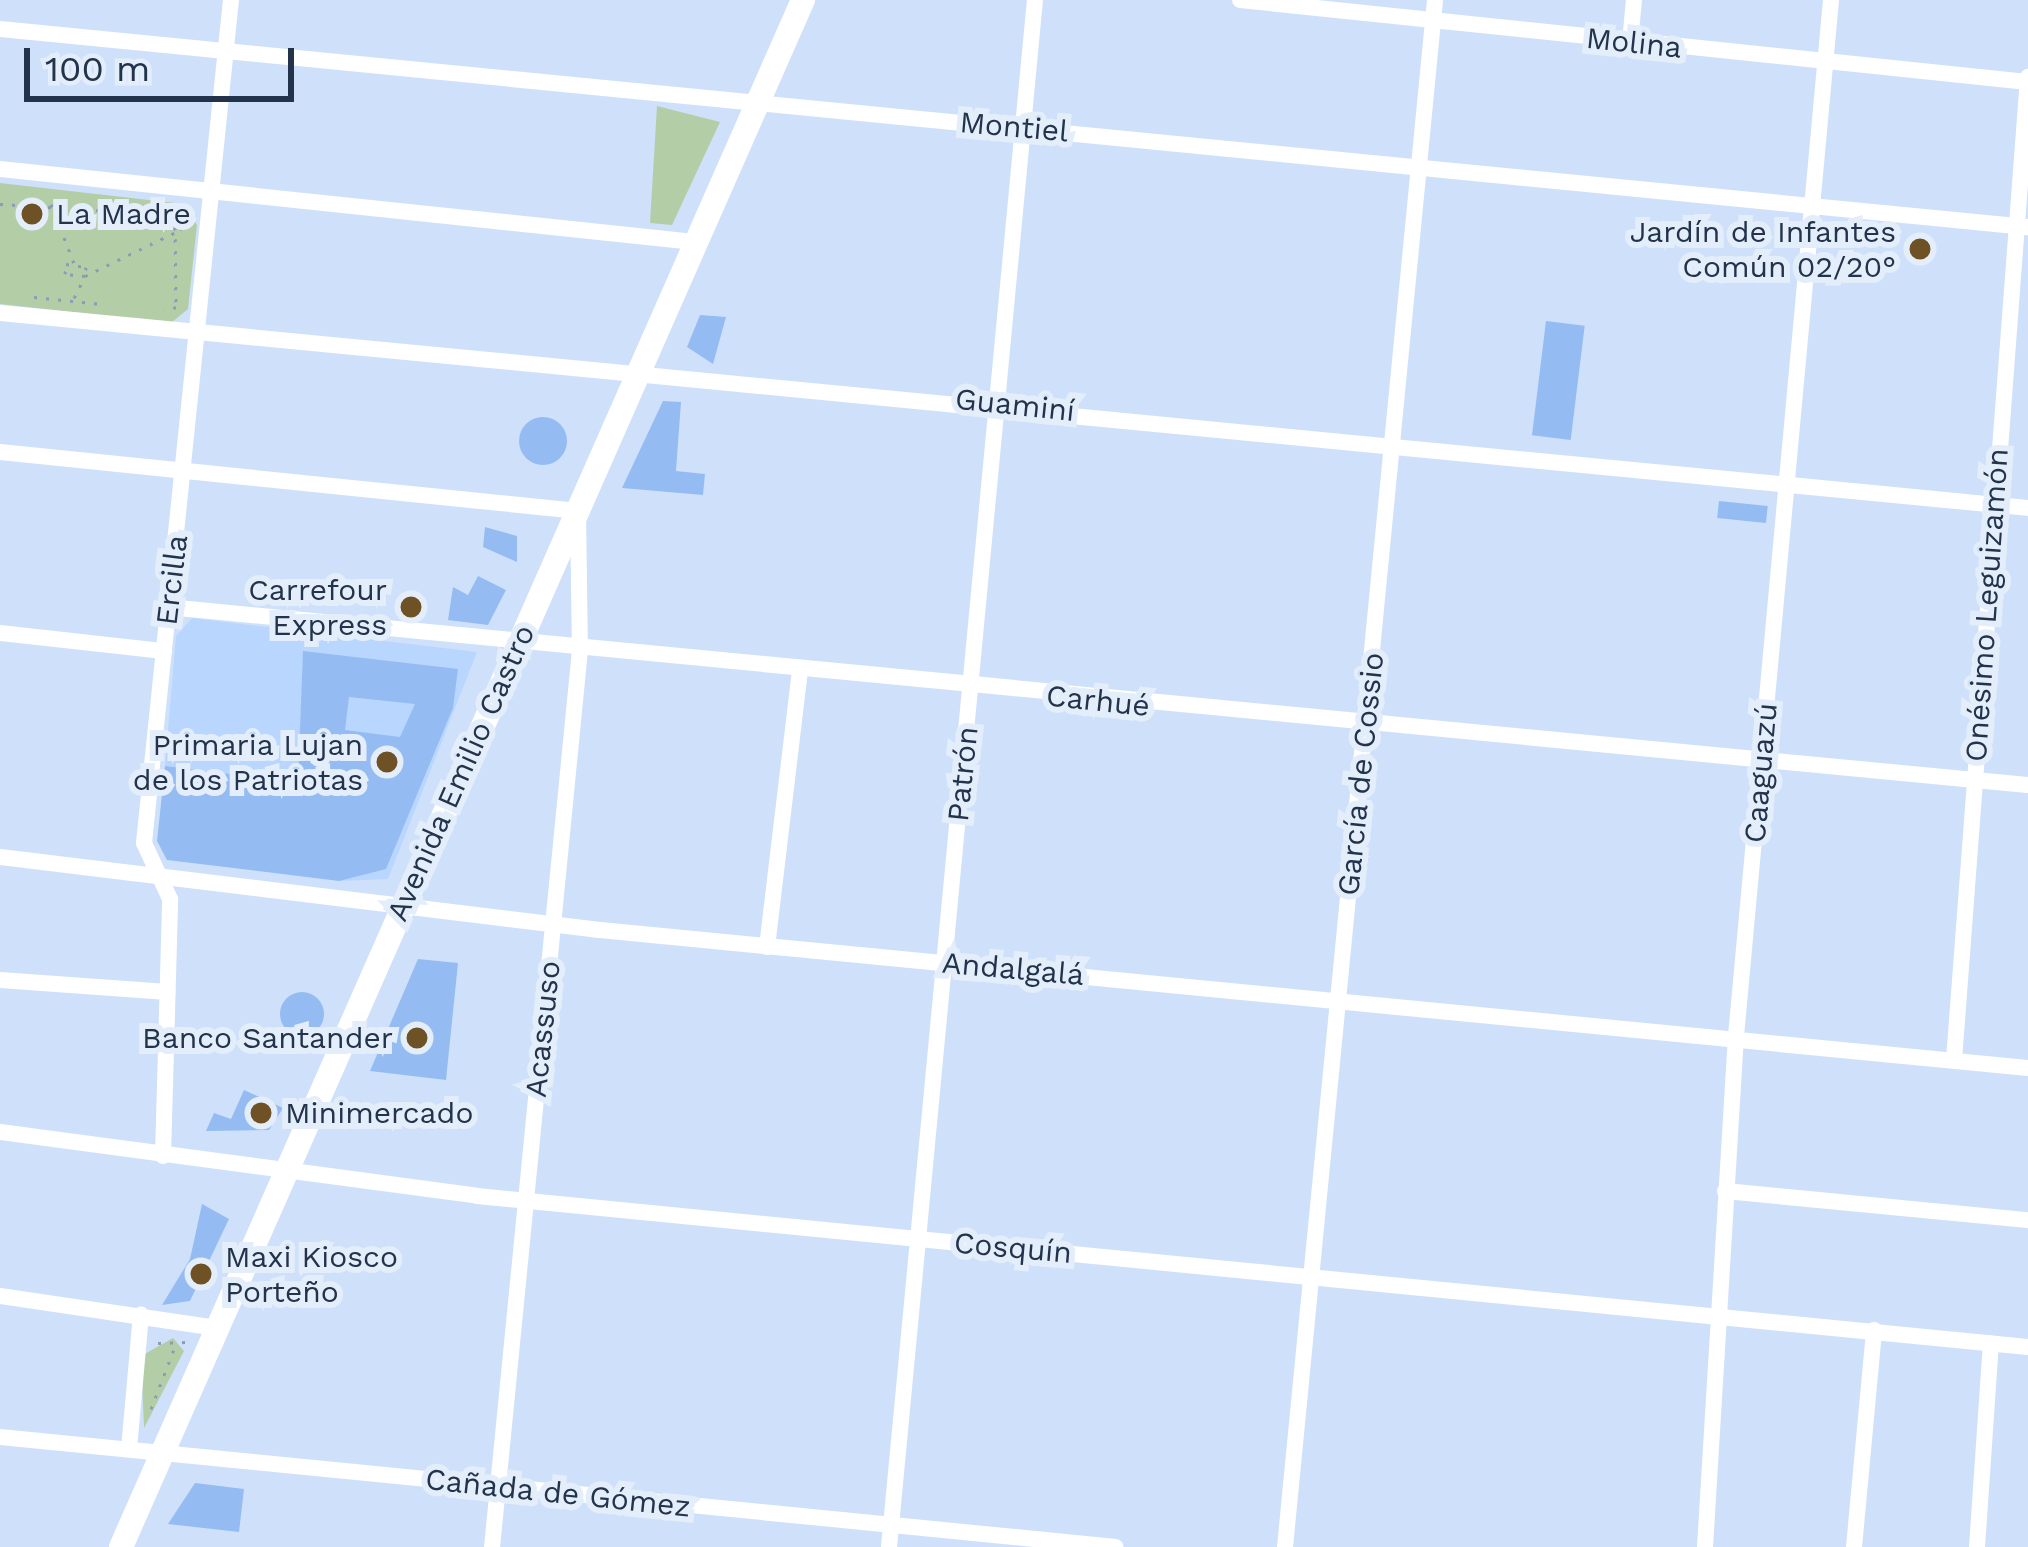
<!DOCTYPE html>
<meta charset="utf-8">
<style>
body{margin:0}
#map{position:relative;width:2028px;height:1547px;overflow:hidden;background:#cfe1fa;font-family:"Work Sans",sans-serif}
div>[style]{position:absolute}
.built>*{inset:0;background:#b8d6fe}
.green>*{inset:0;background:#b3cea7}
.building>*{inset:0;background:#94bcf2;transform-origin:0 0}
.round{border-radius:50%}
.path>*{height:3px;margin-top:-1.5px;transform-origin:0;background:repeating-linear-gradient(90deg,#8b9cb5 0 3px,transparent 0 12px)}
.street>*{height:16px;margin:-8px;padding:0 8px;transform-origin:8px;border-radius:8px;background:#fff}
.secondary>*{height:24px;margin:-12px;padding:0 12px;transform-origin:12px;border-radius:12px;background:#fff}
.dots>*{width:33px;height:33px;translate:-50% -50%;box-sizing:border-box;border:6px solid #e4eefa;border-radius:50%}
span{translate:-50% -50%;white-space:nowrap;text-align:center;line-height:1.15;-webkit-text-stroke:12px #e4eefa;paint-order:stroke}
.street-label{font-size:30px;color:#22334b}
.poi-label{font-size:30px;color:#22334b}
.left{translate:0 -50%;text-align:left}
.right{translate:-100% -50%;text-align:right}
.scale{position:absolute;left:24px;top:48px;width:270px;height:54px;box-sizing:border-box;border:6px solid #22334b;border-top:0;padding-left:15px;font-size:36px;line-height:42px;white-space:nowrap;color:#22334b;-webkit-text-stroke:9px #e4eefa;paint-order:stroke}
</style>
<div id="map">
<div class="built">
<div style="clip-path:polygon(192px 618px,477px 652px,388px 879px,339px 881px,350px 788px,165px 766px,176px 636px)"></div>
</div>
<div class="green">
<div style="clip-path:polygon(657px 106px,720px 122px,672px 225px,650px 223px)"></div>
<div style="clip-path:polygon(0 183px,184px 204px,197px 225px,188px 309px,171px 323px,0 304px)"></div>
<div style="clip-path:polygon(173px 1338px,184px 1351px,144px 1428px,141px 1356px)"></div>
</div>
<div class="building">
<div style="clip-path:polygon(700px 315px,726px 317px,713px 364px,687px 347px)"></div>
<div style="left:1546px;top:321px;width:39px;height:115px;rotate:7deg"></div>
<div style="clip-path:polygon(663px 401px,681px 402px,676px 471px,705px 474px,703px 495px,622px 488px)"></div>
<div class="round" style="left:519px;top:417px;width:48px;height:48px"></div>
<div style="left:1719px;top:501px;width:49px;height:17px;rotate:6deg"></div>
<div style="clip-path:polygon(485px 527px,517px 536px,517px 562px,483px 547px)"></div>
<div style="clip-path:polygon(478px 576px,506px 590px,488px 625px,448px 620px,453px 587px,468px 595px)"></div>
<div style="clip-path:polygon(evenodd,303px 651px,458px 669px,453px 708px,386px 869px,339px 881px,167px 860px,157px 841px,165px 766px,298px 782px,303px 651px,349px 697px,415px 704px,400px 737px,345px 730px,349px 697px)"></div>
<div style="clip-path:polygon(418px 959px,458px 963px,446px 1080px,370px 1071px)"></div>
<div class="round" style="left:280px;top:992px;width:44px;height:44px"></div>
<div style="clip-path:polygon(244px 1090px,283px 1108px,269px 1130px,206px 1131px,214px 1113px,231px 1119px)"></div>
<div style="clip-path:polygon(202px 1204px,229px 1219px,190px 1301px,162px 1305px,190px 1259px)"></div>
<div style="clip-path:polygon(195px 1483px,244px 1489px,239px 1532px,168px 1524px)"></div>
</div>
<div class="path">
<div style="left:0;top:204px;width:175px;rotate:3.6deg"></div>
<div style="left:175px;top:215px;width:92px;rotate:89.4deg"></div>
<div style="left:176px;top:307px;width:12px;rotate:160deg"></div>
<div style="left:51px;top:204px;width:66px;rotate:68.8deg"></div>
<div style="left:66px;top:264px;width:20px;rotate:9deg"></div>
<div style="left:86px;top:267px;width:9px;rotate:96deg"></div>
<div style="left:85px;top:276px;width:20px;rotate:-174deg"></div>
<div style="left:65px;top:274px;width:10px;rotate:-84deg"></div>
<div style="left:34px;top:297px;width:68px;rotate:5.9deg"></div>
<div style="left:74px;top:298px;width:25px;rotate:-63deg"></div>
<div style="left:85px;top:276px;width:106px;rotate:-25.8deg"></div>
<div style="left:180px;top:230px;width:22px;rotate:-69deg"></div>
<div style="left:158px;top:1343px;width:30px;rotate:-2deg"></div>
<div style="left:151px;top:1409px;width:64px;rotate:-69deg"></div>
</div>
<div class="street">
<div style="left:1240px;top:0;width:792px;rotate:5.94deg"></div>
<div style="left:0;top:29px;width:2038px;rotate:5.58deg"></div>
<div style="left:1630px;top:42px;width:42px;rotate:-84.6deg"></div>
<div style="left:0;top:169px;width:698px;rotate:6deg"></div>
<div style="left:0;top:313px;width:2037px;rotate:5.49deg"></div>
<div style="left:0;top:452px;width:581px;rotate:5.83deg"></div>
<div style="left:578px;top:511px;width:139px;rotate:89.2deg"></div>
<div style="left:580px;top:650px;width:901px;rotate:95.6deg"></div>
<div style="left:168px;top:607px;width:1868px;rotate:5.47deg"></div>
<div style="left:0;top:633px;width:165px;rotate:6.3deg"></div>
<div style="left:0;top:857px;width:604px;rotate:6.94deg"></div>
<div style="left:600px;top:930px;width:1435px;rotate:5.52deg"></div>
<div style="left:767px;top:947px;width:279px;rotate:-83.2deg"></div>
<div style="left:0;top:980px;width:168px;rotate:4.1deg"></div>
<div style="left:1954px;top:1060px;width:986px;rotate:-85.69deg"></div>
<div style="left:0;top:1132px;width:481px;rotate:7.6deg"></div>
<div style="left:477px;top:1196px;width:1558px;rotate:5.56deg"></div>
<div style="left:163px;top:1156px;width:257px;rotate:-88.4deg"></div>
<div style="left:170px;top:899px;width:62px;rotate:-114.9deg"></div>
<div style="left:144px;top:843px;width:847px;rotate:-84.11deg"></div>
<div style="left:1725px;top:1191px;width:304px;rotate:5.5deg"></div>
<div style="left:0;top:1296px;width:219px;rotate:8.4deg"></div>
<div style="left:0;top:1437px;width:1121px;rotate:5.63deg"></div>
<div style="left:129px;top:1449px;width:135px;rotate:-84.9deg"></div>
<div style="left:889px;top:1547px;width:1554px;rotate:-84.61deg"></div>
<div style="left:1285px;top:1547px;width:1554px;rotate:-84.46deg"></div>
<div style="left:1705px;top:1547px;width:512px;rotate:-86.53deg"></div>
<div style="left:1736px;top:1036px;width:1040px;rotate:-84.76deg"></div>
<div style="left:1854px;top:1547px;width:218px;rotate:-84.7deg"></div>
<div style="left:1977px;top:1547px;width:204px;rotate:-86.1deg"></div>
</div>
<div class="secondary">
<div style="left:121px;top:1547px;width:1691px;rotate:-66.21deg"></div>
</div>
<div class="dots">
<div style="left:32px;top:214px;background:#6e5124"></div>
<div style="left:1920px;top:249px;background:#6e5124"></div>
<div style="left:411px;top:607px;background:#6e5124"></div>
<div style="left:387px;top:762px;background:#6e5124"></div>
<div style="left:417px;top:1038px;background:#6e5124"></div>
<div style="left:261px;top:1113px;background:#6e5124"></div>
<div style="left:201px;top:1274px;background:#6e5124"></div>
</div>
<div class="street-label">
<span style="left:1634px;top:43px;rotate:6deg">Molina</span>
<span style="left:1014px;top:127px;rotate:5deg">Montiel</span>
<span style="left:1015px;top:405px;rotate:6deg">Guaminí</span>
<span style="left:172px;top:580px;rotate:-83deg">Ercilla</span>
<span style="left:1987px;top:605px;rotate:-86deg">Onésimo Leguizamón</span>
<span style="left:1098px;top:701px;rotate:6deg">Carhué</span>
<span style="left:461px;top:773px;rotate:-66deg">Avenida Emilio Castro</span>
<span style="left:1761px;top:773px;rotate:-85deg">Caaguazú</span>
<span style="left:963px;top:774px;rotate:-84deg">Patrón</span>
<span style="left:1361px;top:774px;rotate:-84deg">García de Cossio</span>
<span style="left:1013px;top:969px;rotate:5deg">Andalgalá</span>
<span style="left:543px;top:1029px;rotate:-84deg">Acassuso</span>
<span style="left:1013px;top:1248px;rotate:5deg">Cosquín</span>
<span style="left:558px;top:1493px;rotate:6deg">Cañada de Gómez</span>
</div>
<div class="poi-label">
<span class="left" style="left:56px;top:214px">La Madre</span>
<span class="right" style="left:1896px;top:249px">Jardín de Infantes<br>Común 02/20°</span>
<span class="right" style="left:387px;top:607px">Carrefour<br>Express</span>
<span class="right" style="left:363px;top:762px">Primaria Lujan<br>de los Patriotas</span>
<span class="right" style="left:393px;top:1038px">Banco Santander</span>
<span class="left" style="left:285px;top:1113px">Minimercado</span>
<span class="left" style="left:225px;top:1274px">Maxi Kiosco<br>Porteño</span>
</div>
<div class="scale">100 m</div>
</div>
